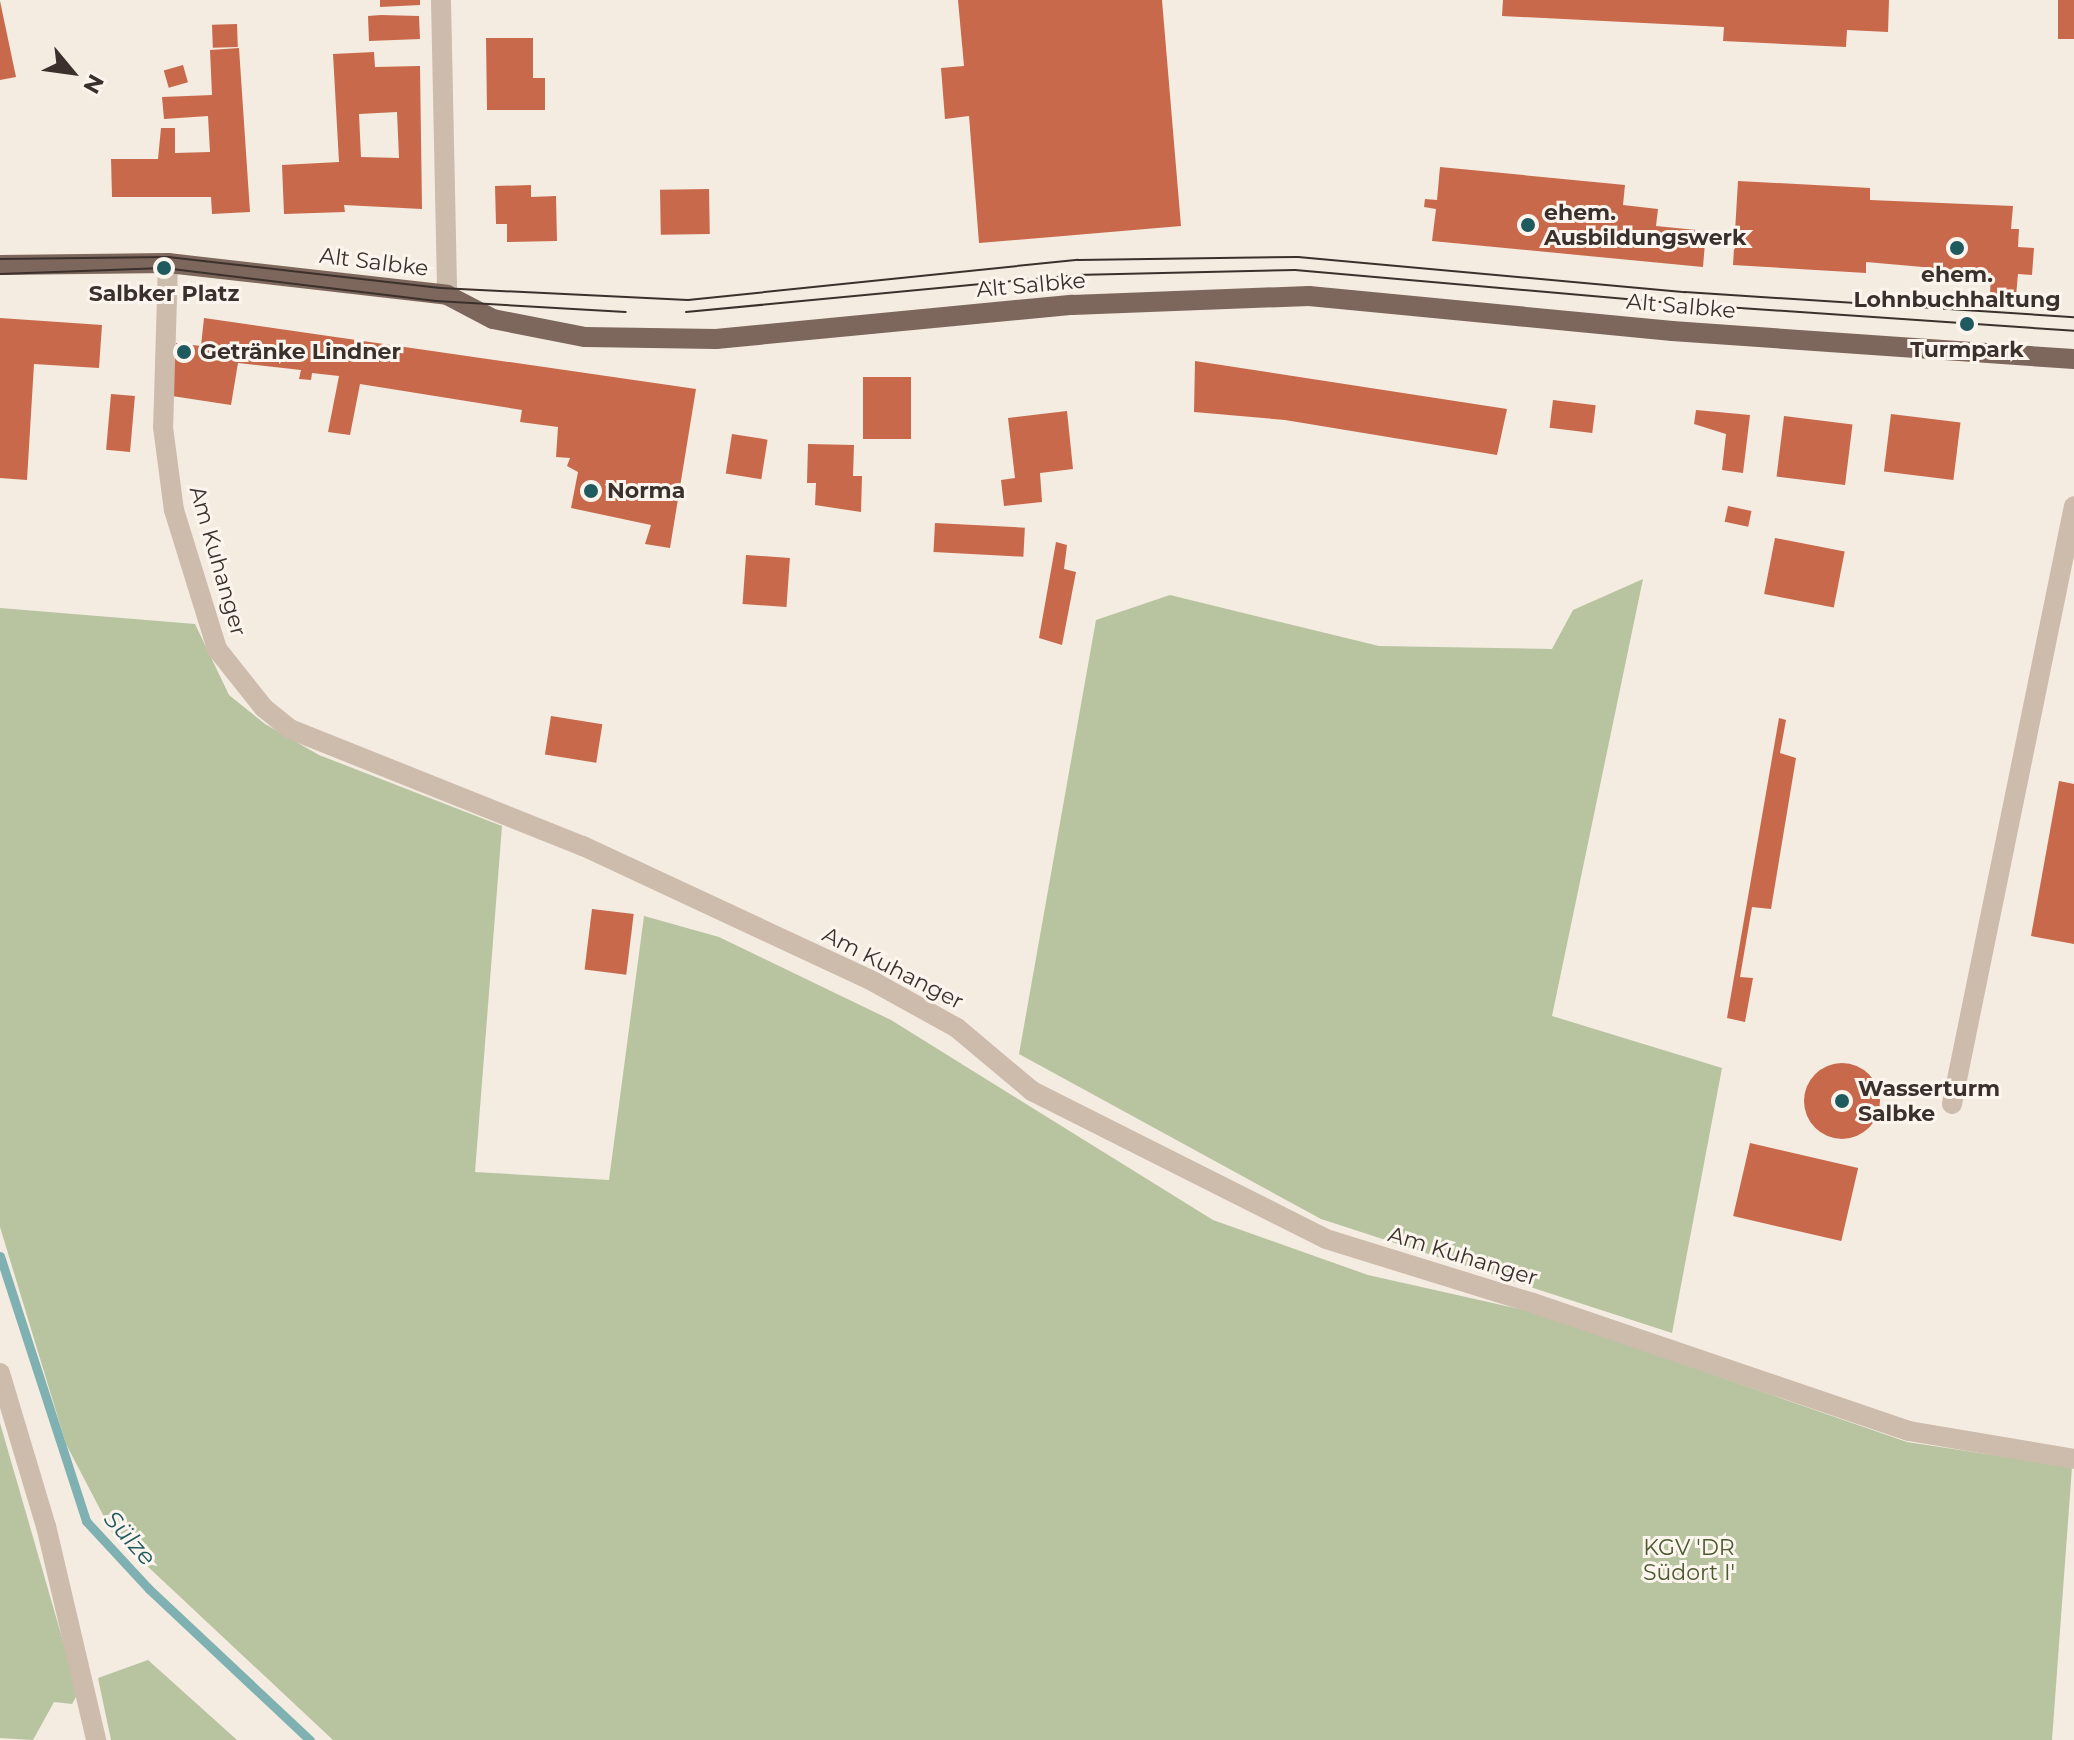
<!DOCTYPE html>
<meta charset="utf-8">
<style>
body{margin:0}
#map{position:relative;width:2074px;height:1740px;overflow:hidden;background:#f4ebe1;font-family:Montserrat,sans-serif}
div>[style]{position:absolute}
.green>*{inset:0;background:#b8c4a0}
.stream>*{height:9px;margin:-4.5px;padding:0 4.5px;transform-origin:4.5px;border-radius:4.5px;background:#7fb0b2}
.building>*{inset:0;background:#c8694b;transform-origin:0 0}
.round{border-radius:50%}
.minor>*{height:20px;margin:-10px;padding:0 10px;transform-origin:10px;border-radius:10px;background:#cdbbac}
.major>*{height:20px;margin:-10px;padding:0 10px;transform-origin:10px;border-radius:10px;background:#7d675c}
.tram>*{height:2px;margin:-1px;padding:0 1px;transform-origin:1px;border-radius:1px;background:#3b302b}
.dots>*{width:22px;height:22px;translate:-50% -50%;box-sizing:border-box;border:4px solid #fbf5ee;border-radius:50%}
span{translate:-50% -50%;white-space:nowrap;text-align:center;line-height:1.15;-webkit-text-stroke:6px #fbf5ee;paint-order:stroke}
.poi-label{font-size:22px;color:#3b302b;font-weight:700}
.left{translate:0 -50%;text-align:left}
.street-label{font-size:22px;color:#3b302b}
.park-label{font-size:22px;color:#4a5a2e}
.water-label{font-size:24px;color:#1f5a5e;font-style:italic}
.north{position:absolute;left:32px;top:32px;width:80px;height:80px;-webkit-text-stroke:6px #fbf5ee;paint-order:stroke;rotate:119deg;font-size:22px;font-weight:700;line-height:32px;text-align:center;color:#3b302b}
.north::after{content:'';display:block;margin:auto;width:28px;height:36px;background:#3b302b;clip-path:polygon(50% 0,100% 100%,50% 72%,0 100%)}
</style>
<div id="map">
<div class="green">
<div style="clip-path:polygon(1643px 579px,1552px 1016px,1722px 1068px,1672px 1333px,1321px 1219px,1019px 1054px,1096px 620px,1170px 595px,1379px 646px,1552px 649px,1573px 610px)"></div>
<div style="clip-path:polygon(0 608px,195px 624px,229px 695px,265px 724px,319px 755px,502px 826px,475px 1172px,609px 1180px,644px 916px,719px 937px,891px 1020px,1213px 1220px,1368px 1275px,1533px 1312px,1907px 1442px,2072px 1467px,2052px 1740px,333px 1740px,113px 1534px,66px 1444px,0 1227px)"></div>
<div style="clip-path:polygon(0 1423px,78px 1693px,72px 1704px,54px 1702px,33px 1740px,0 1738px)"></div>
<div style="clip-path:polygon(148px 1660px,237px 1740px,111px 1740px,98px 1678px)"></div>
</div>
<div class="stream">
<div style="left:0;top:1256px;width:279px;rotate:72deg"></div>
<div style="left:86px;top:1521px;width:93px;rotate:47.2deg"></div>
<div style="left:149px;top:1589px;width:221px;rotate:43.2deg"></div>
</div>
<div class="building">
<div style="clip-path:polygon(380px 0,420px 0,420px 5px,380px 7px)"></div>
<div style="clip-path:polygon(958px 0,1162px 0,1181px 226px,979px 243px,969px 116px,945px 119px,941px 68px,964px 66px)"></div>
<div style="clip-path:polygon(1503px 0,1889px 0,1888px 32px,1847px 30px,1846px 47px,1723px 41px,1724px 27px,1502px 16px)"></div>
<div style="left:2058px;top:0;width:16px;height:39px"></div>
<div style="clip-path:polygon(0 1px,16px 77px,0 80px)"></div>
<div style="clip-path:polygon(381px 15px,419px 16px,420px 39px,369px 41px,368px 16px)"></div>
<div style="left:237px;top:24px;width:23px;height:25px;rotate:88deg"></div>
<div style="clip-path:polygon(486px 38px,533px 38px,533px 78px,545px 78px,545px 110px,487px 110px)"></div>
<div style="clip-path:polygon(239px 48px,250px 212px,212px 214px,211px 197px,112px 197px,111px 159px,158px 159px,161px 128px,175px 128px,175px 153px,210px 152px,208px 116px,164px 119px,162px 97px,212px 95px,210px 50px)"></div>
<div style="clip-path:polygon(evenodd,374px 52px,375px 67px,420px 66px,422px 209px,344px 205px,345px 212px,284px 214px,282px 165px,339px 162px,333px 54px,374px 52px,397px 112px,399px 158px,361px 157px,359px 114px,397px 112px)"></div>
<div style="left:183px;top:65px;width:18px;height:20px;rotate:74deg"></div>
<div style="clip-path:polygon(1440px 167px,1625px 185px,1623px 205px,1658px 209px,1656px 226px,1706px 231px,1703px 267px,1432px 241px,1436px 209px,1424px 207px,1425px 199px,1437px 200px)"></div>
<div style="clip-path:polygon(1738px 181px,1870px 188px,1870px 200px,2013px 206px,2011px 229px,2019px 229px,2018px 247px,2034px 248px,2032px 275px,2018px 274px,2016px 296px,1990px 295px,1991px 273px,1866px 262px,1866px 273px,1733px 265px)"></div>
<div style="clip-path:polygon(531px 185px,531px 197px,556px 196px,557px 241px,507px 242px,507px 224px,496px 224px,495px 186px)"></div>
<div style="left:709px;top:189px;width:45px;height:49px;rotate:89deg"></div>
<div style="clip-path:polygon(0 318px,102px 325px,99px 368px,34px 364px,27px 480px,0 478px)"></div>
<div style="clip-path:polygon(204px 318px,696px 389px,670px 548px,645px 544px,651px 525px,571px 508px,578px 472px,567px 466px,570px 458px,556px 457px,558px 427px,520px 422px,522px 410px,360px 384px,350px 435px,328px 432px,339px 376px,312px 373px,311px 380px,299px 379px,301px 370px,238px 363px,231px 405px,172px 396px,176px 343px,201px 346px)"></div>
<div style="clip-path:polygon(1195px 361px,1507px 409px,1497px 455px,1285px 420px,1194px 412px)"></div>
<div style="left:863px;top:377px;width:48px;height:62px"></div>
<div style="left:111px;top:394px;width:24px;height:56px;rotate:5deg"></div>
<div style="left:1553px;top:400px;width:43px;height:28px;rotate:7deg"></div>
<div style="clip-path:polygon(1696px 410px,1750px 415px,1743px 473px,1722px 470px,1726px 434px,1694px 424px)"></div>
<div style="clip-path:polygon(1067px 411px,1073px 469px,1040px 473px,1042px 502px,1004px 506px,1001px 480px,1015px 478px,1008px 418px)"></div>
<div style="left:1891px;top:414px;width:70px;height:58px;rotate:7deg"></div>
<div style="left:1784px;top:416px;width:69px;height:61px;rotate:7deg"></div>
<div style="left:732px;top:434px;width:36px;height:40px;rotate:9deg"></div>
<div style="clip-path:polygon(808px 444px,854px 445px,853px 476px,862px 476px,861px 512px,815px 505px,816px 483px,807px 483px)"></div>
<div style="left:1728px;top:506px;width:24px;height:16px;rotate:12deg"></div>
<div style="left:935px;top:523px;width:90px;height:29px;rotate:3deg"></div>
<div style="left:1775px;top:538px;width:71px;height:57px;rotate:11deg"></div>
<div style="clip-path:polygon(1056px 542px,1067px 545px,1064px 569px,1076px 572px,1062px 645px,1039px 638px)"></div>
<div style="left:746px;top:555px;width:44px;height:49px;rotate:4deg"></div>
<div style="left:551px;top:716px;width:52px;height:39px;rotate:9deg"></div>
<div style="clip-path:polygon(1779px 718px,1786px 720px,1780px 753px,1796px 758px,1771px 909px,1752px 907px,1740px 977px,1753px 978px,1745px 1022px,1727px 1018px)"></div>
<div style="clip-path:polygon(2059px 781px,2074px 784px,2074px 944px,2031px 936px)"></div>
<div style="left:592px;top:909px;width:42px;height:61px;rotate:7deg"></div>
<div class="round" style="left:1804px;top:1063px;width:76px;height:76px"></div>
<div style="left:1750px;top:1143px;width:111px;height:75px;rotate:13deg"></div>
</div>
<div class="minor">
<div style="left:441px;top:0;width:295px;rotate:88.8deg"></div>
<div style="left:168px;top:263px;width:164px;rotate:91.7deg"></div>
<div style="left:163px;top:427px;width:84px;rotate:82.5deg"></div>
<div style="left:174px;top:510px;width:145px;rotate:72.8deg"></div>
<div style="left:217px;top:649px;width:75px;rotate:51.5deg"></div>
<div style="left:264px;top:708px;width:33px;rotate:39deg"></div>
<div style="left:290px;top:729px;width:315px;rotate:21.8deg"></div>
<div style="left:583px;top:846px;width:321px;rotate:25deg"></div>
<div style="left:874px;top:982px;width:95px;rotate:29deg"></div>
<div style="left:957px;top:1028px;width:98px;rotate:40deg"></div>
<div style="left:1032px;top:1091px;width:329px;rotate:26.7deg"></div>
<div style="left:1326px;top:1239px;width:217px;rotate:17.2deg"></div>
<div style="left:1533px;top:1303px;width:397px;rotate:18.8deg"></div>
<div style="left:1909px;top:1431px;width:167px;rotate:9.6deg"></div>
<div style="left:1952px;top:1104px;width:610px;rotate:-78.47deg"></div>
<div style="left:0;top:1373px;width:160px;rotate:73.3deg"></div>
<div style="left:46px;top:1526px;width:220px;rotate:76.8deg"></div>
</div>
<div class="major">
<div style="left:0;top:265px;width:168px;rotate:-0.7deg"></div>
<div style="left:168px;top:263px;width:281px;rotate:6.5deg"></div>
<div style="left:447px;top:295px;width:52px;rotate:27.6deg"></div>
<div style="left:493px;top:319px;width:94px;rotate:11.1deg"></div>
<div style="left:585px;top:337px;width:131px;rotate:0.9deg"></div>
<div style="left:716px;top:339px;width:358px;rotate:-5.5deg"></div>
<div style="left:1072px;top:305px;width:237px;rotate:-2.2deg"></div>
<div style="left:1309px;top:296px;width:365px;rotate:5.5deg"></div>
<div style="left:1672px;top:331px;width:403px;rotate:4deg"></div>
</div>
<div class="tram">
<div style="left:0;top:259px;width:168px;rotate:-0.7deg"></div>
<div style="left:168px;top:257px;width:274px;rotate:6.5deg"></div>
<div style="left:440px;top:288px;width:248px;rotate:2.8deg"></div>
<div style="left:688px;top:300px;width:392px;rotate:-5.9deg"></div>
<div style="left:1078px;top:260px;width:220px;rotate:-0.8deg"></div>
<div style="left:1298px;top:257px;width:389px;rotate:5.2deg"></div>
<div style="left:1685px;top:292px;width:390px;rotate:3.7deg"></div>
<div style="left:0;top:274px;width:164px;rotate:-2.1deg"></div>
<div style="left:164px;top:268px;width:274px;rotate:6.9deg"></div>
<div style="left:436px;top:301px;width:190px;rotate:3.3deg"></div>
<div style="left:686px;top:312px;width:391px;rotate:-5.4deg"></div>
<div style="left:1075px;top:275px;width:220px;rotate:-1.3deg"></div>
<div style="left:1295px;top:270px;width:387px;rotate:5deg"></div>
<div style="left:1681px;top:304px;width:394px;rotate:3.9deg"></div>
</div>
<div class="dots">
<div style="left:1528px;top:225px;background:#1f5a5e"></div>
<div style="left:1957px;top:248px;background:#1f5a5e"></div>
<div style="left:164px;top:268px;background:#1f5a5e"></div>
<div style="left:1967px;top:324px;background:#1f5a5e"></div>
<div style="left:184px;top:352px;background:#1f5a5e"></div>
<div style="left:591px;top:491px;background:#1f5a5e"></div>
<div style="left:1842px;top:1101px;background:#1f5a5e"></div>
</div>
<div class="poi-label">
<span class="left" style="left:1544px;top:225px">ehem.<br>Ausbildungswerk</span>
<span style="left:1957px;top:287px">ehem.<br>Lohnbuchhaltung</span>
<span style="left:164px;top:294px">Salbker Platz</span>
<span style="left:1967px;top:350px">Turmpark</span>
<span class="left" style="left:200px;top:352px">Getränke Lindner</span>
<span class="left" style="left:607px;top:491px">Norma</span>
<span class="left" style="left:1858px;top:1101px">Wasserturm<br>Salbke</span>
</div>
<div class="street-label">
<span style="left:374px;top:262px;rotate:7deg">Alt Salbke</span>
<span style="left:1031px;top:285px;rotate:-5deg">Alt Salbke</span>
<span style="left:1681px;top:306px;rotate:5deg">Alt Salbke</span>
<span style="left:218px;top:561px;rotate:74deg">Am Kuhanger</span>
<span style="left:893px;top:968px;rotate:27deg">Am Kuhanger</span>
<span style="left:1463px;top:1256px;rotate:17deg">Am Kuhanger</span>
</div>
<div class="park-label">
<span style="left:1689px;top:1560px">KGV 'DR<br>Südort I'</span>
</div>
<div class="water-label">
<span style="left:130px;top:1538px;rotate:48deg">Sülze</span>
</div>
<div class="north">N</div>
</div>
